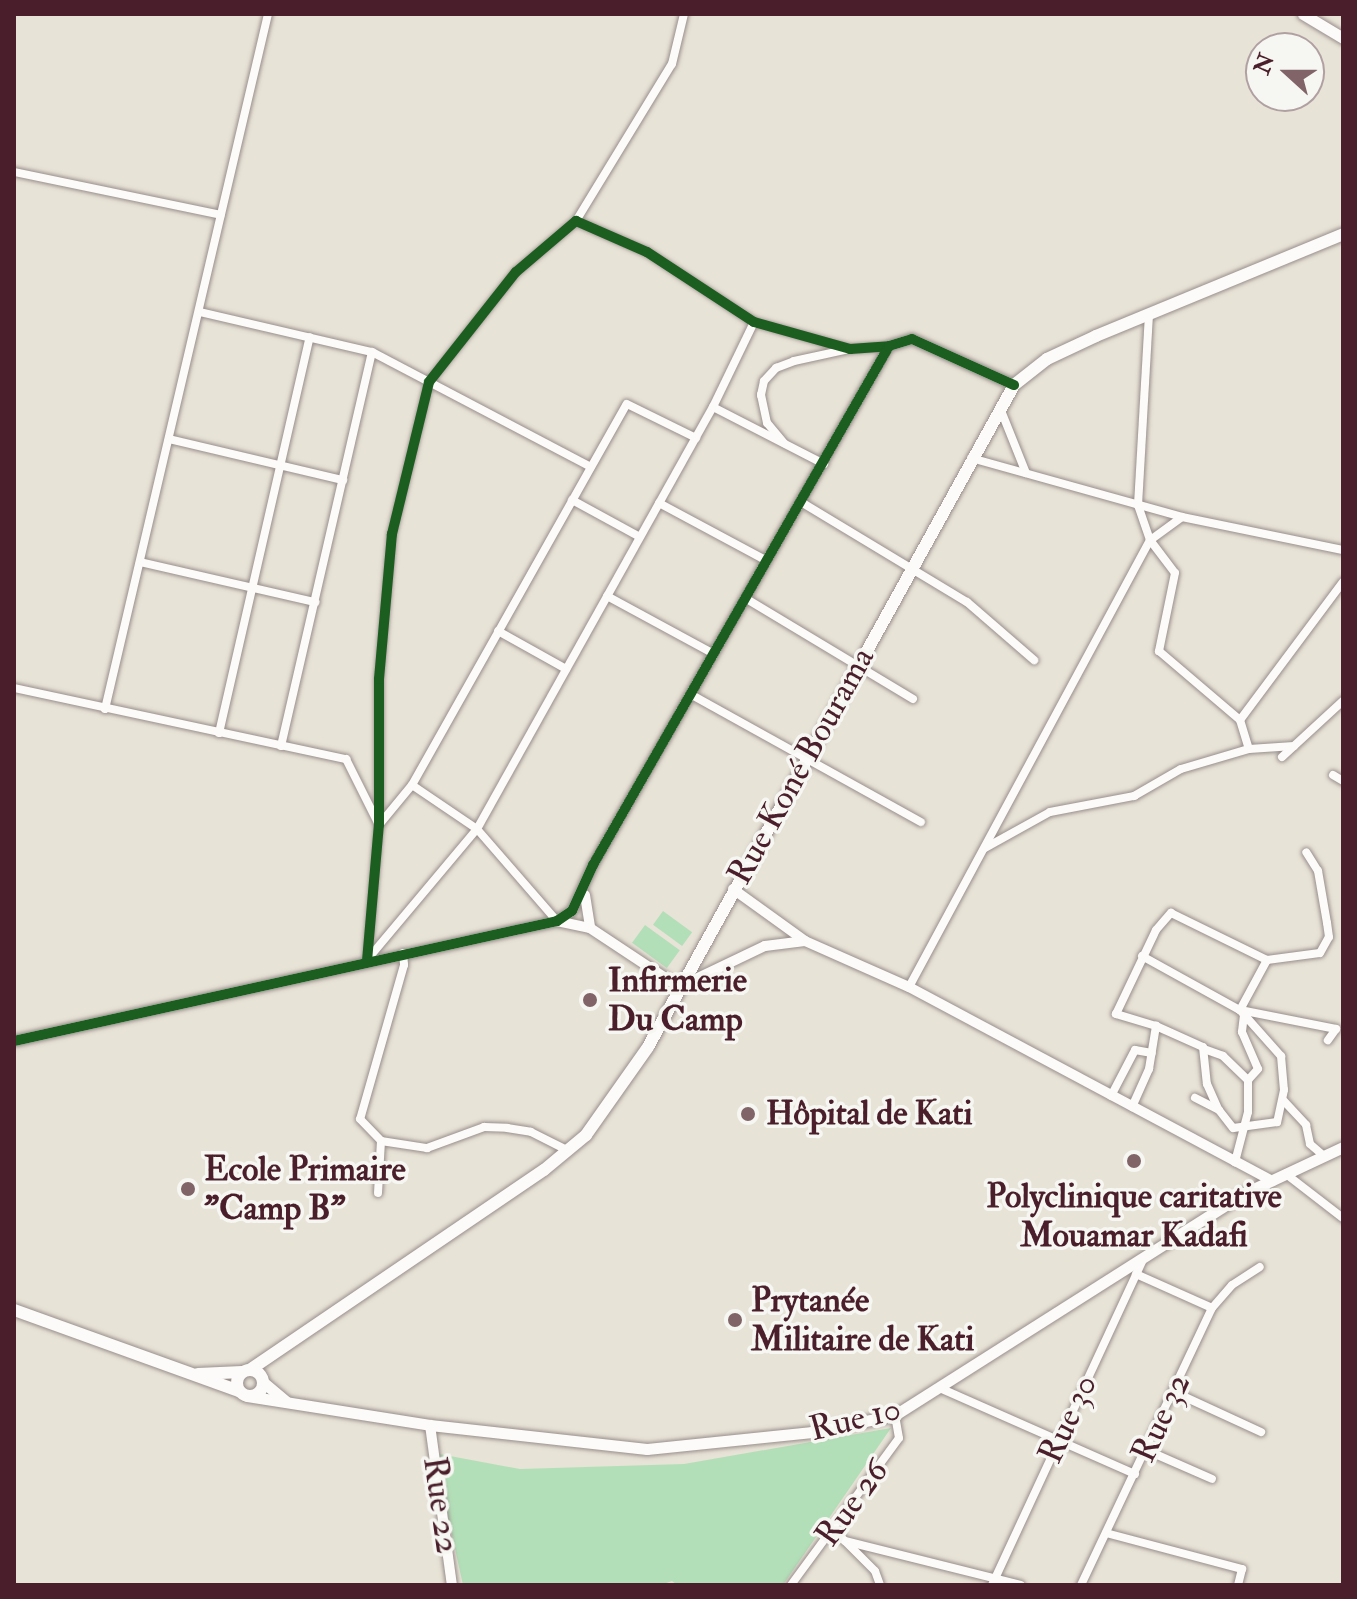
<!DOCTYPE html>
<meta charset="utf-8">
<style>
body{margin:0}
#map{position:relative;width:1357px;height:1599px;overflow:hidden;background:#e8e3d7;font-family:"IM FELL Double Pica",serif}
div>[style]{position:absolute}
.green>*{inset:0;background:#b3dfb8;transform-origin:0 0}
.roads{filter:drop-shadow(0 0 2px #988e8b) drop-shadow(0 0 2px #988e8b)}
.minor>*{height:8px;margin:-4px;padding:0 4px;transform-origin:4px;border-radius:4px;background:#fcfbf9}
.tertiary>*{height:10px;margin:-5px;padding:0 5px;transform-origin:5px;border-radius:5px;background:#fcfbf9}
.secondary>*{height:11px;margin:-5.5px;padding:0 5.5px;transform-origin:5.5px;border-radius:5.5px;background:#fcfbf9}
.trunk>*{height:12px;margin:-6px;padding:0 6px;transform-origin:6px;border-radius:6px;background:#fcfbf9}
.trunk>.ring{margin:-6px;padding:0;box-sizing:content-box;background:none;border:12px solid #fcfbf9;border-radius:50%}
.cycleway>*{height:10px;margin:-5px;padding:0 5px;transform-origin:5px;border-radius:5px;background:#1b5e20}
.dots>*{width:22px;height:22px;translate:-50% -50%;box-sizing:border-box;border:4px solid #f6f6f2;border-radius:50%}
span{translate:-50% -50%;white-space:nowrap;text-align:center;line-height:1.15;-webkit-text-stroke:7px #f6f6f2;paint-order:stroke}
.street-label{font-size:34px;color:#4a1f2b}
.poi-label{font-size:34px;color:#4a1f2b;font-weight:700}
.left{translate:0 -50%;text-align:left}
.frame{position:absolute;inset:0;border:16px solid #4a1f2b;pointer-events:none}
.north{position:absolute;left:1245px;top:32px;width:80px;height:80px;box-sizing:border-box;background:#f6f6f2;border:2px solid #b1a0a2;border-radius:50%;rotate:291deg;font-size:22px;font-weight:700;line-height:32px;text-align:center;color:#4a1f2b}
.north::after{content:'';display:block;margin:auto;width:28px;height:36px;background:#816467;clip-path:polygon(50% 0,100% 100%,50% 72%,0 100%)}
</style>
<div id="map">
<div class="green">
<div style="left:663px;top:911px;width:36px;height:17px;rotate:36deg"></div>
<div style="left:645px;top:925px;width:43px;height:22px;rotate:36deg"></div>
<div style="clip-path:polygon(891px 1428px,783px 1585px,677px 1585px,672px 1581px,661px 1585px,463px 1585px,434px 1453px,520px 1469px,684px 1464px)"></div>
</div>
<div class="roads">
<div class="minor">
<div style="left:14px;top:172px;width:211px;rotate:11.7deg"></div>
<div style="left:576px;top:221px;width:184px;rotate:-58.6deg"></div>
<div style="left:672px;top:64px;width:51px;rotate:-76.5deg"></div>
<div style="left:200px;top:312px;width:177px;rotate:13.1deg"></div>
<div style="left:372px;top:352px;width:247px;rotate:27.7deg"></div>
<div style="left:713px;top:407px;width:125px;rotate:27.2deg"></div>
<div style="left:1000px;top:408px;width:70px;rotate:68.2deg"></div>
<div style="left:169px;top:439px;width:179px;rotate:13.3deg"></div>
<div style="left:784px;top:443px;width:26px;rotate:-130deg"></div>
<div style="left:767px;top:423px;width:29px;rotate:-102deg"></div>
<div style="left:761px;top:395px;width:14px;rotate:-78deg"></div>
<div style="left:764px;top:381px;width:18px;rotate:-47deg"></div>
<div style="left:776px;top:368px;width:19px;rotate:-21deg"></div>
<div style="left:794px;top:361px;width:56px;rotate:-12.3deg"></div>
<div style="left:971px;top:458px;width:219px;rotate:15.6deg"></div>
<div style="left:1182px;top:517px;width:164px;rotate:11.6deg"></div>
<div style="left:572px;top:500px;width:77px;rotate:28.6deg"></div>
<div style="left:801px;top:502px;width:194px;rotate:31.1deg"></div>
<div style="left:967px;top:602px;width:89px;rotate:40.9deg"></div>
<div style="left:659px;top:503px;width:123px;rotate:28.2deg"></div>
<div style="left:1182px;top:517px;width:39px;rotate:144deg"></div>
<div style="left:1150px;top:540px;width:41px;rotate:52.9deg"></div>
<div style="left:1175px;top:573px;width:80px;rotate:101.6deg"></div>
<div style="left:1159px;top:651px;width:106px;rotate:40.4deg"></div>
<div style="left:1240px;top:720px;width:30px;rotate:73deg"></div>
<div style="left:140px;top:562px;width:180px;rotate:12.9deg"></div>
<div style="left:607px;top:596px;width:117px;rotate:28.5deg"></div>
<div style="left:745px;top:598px;width:196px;rotate:31deg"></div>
<div style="left:498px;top:631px;width:78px;rotate:29.2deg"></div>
<div style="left:14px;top:688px;width:340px;rotate:12.1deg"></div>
<div style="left:346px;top:759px;width:74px;rotate:63.4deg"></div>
<div style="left:379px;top:825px;width:52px;rotate:-50.5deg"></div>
<div style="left:412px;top:785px;width:437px;rotate:-60.6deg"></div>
<div style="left:627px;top:404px;width:77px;rotate:26.2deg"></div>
<div style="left:690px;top:694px;width:264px;rotate:29deg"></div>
<div style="left:105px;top:709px;width:714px;rotate:-76.8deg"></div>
<div style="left:1240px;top:720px;width:172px;rotate:-53.3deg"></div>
<div style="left:219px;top:733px;width:406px;rotate:-77.1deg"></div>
<div style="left:281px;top:746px;width:404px;rotate:-77deg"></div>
<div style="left:1282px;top:757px;width:83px;rotate:-42.6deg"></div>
<div style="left:1333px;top:775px;width:12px;rotate:31deg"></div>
<div style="left:412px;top:785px;width:78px;rotate:34.1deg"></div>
<div style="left:477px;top:829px;width:122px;rotate:49deg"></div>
<div style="left:985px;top:848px;width:74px;rotate:-29deg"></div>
<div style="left:1050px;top:812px;width:86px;rotate:-10.8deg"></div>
<div style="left:1134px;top:796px;width:54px;rotate:-29.9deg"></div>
<div style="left:1181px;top:769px;width:71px;rotate:-16.4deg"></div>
<div style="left:1249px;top:749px;width:45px;rotate:-3.8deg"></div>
<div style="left:403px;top:953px;width:12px;rotate:85deg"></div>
<div style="left:404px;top:965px;width:160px;rotate:105.9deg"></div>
<div style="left:360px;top:1119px;width:30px;rotate:46deg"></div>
<div style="left:381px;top:1141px;width:47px;rotate:8.7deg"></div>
<div style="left:427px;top:1148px;width:61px;rotate:-20.2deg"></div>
<div style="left:484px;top:1127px;width:23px;rotate:2deg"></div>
<div style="left:507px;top:1128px;width:24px;rotate:9deg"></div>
<div style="left:531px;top:1132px;width:42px;rotate:26.6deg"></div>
<div style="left:1142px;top:956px;width:112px;rotate:28.9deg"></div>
<div style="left:1240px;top:1010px;width:62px;rotate:48.3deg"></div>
<div style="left:1281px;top:1056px;width:34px;rotate:85deg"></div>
<div style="left:1284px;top:1090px;width:33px;rotate:102deg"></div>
<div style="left:1277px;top:1122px;width:44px;rotate:172.2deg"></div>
<div style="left:1233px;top:1128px;width:23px;rotate:-128deg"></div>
<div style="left:1219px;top:1110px;width:27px;rotate:-153deg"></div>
<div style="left:367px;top:960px;width:171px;rotate:-50deg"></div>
<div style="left:477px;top:829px;width:484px;rotate:-60.8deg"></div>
<div style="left:713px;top:407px;width:94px;rotate:-64.2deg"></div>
<div style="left:1267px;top:960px;width:57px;rotate:118.4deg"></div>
<div style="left:1240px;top:1010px;width:98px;rotate:11.2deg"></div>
<div style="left:1336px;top:1029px;width:14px;rotate:126deg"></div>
<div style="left:367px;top:961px;width:137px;rotate:-85deg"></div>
<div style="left:379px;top:825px;width:146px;rotate:-90deg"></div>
<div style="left:379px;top:679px;width:146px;rotate:-84.9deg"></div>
<div style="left:392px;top:534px;width:156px;rotate:-76.3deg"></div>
<div style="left:429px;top:382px;width:140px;rotate:-51.7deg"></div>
<div style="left:516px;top:272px;width:79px;rotate:-40.4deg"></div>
<div style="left:576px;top:221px;width:77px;rotate:23.6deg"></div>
<div style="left:647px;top:252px;width:128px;rotate:33.2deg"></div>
<div style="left:754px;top:322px;width:100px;rotate:15.7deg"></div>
<div style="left:850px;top:349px;width:39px;rotate:-4deg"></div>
<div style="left:909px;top:987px;width:508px;rotate:-61.67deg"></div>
<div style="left:1150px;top:540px;width:37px;rotate:-109deg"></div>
<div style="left:1138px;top:505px;width:192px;rotate:-86.7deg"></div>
<div style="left:1244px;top:1015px;width:17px;rotate:97deg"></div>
<div style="left:1242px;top:1032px;width:40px;rotate:66.6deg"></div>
<div style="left:1258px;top:1069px;width:15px;rotate:132deg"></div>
<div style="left:1156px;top:1026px;width:51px;rotate:24.1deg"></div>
<div style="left:1203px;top:1047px;width:37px;rotate:84deg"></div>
<div style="left:1207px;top:1084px;width:27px;rotate:66deg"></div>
<div style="left:1204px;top:1049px;width:20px;rotate:20deg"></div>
<div style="left:1223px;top:1056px;width:35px;rotate:44deg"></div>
<div style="left:1248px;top:1080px;width:32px;rotate:90deg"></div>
<div style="left:1248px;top:1112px;width:52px;rotate:104.6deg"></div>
<div style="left:1111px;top:1096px;width:52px;rotate:-62.4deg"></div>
<div style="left:1135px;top:1050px;width:17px;rotate:10deg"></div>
<div style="left:1283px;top:1100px;width:34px;rotate:47deg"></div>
<div style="left:1306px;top:1125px;width:19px;rotate:78deg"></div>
<div style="left:1310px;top:1144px;width:18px;rotate:41deg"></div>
<div style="left:1132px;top:1107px;width:42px;rotate:-65.9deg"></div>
<div style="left:1149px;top:1069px;width:44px;rotate:-80.8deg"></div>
<div style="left:1156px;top:1026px;width:42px;rotate:-163.3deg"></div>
<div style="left:1116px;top:1014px;width:93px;rotate:-64.5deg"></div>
<div style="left:1156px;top:930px;width:23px;rotate:-49deg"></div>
<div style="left:1171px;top:913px;width:107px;rotate:26.1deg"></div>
<div style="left:1267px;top:960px;width:53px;rotate:-7.5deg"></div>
<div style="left:1320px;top:953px;width:18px;rotate:-61deg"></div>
<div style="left:1329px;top:937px;width:14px;rotate:-98deg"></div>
<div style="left:1327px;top:923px;width:53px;rotate:-99.8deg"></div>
<div style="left:1318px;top:871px;width:22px;rotate:-122deg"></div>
<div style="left:1286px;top:1174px;width:72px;rotate:37.7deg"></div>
<div style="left:378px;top:1193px;width:52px;rotate:-86.7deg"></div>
<div style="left:1136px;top:1274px;width:83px;rotate:24.1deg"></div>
<div style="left:942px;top:1389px;width:211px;rotate:23.8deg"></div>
<div style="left:1174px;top:1392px;width:96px;rotate:24.7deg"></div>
<div style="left:1146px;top:1450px;width:72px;rotate:23.7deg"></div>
<div style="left:834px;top:1530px;width:58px;rotate:45deg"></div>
<div style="left:875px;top:1571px;width:15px;rotate:70deg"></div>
<div style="left:1106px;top:1533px;width:141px;rotate:14.8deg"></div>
<div style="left:1242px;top:1569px;width:16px;rotate:104deg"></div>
<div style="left:845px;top:1541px;width:181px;rotate:14deg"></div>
<div style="left:791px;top:1585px;width:182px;rotate:-53.7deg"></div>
<div style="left:899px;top:1438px;width:23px;rotate:-100deg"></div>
<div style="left:992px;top:1585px;width:359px;rotate:-65.1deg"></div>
<div style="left:1081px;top:1585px;width:306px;rotate:-64.7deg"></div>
<div style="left:1212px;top:1308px;width:30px;rotate:-49deg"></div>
<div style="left:1232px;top:1285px;width:33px;rotate:-33deg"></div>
</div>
<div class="tertiary">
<div style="left:733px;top:889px;width:89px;rotate:35.8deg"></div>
<div style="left:805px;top:941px;width:114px;rotate:23.9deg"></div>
<div style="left:909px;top:987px;width:412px;rotate:28.1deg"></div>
<div style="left:585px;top:895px;width:33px;rotate:81deg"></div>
<div style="left:557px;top:921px;width:34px;rotate:12deg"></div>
<div style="left:590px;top:928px;width:107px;rotate:33.5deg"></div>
<div style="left:679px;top:987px;width:95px;rotate:-25.5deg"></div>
<div style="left:765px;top:946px;width:40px;rotate:-7.1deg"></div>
<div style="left:14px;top:1041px;width:556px;rotate:-12.46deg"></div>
<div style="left:557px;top:921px;width:18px;rotate:-34deg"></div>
<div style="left:572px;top:911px;width:51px;rotate:-65.5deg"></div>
<div style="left:593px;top:865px;width:597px;rotate:-60.3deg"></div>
<div style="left:889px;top:346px;width:24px;rotate:-17deg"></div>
<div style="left:912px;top:339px;width:112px;rotate:24.3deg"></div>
<div style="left:430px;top:1425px;width:162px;rotate:82.2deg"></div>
</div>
<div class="secondary">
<div style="left:1303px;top:14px;width:47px;rotate:31deg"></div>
<div style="left:263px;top:1382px;width:31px;rotate:40deg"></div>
<div style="left:247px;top:1396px;width:185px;rotate:9deg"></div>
<div style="left:430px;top:1425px;width:218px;rotate:6.3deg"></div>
<div style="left:647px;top:1449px;width:166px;rotate:-5.9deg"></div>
<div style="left:812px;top:1432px;width:85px;rotate:-11.6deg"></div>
<div style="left:895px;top:1415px;width:414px;rotate:-32.4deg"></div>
<div style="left:1245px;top:1193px;width:108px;rotate:-25.1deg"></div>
</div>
<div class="trunk">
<div style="left:14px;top:1310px;width:239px;rotate:19.8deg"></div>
<div style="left:251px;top:1369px;width:354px;rotate:-34.2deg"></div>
<div style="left:544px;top:1170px;width:55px;rotate:-39.8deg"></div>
<div style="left:586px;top:1135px;width:108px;rotate:-54.8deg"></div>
<div style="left:648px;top:1047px;width:756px;rotate:-61.06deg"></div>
<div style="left:1014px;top:385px;width:42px;rotate:-38.2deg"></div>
<div style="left:1047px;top:359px;width:54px;rotate:-25.1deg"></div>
<div style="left:1096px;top:336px;width:267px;rotate:-22.4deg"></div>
<div class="ring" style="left:237px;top:1370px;width:14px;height:14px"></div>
<div style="left:198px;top:1374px;width:44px;rotate:-2.6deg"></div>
</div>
</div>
<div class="cycleway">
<div style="left:367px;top:961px;width:137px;rotate:-85deg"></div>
<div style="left:379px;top:825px;width:146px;rotate:-90deg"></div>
<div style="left:379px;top:679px;width:146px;rotate:-84.9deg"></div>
<div style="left:392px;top:534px;width:156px;rotate:-76.3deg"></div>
<div style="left:429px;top:382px;width:140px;rotate:-51.7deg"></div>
<div style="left:516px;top:272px;width:79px;rotate:-40.4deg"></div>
<div style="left:576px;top:221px;width:77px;rotate:23.6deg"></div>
<div style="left:647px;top:252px;width:128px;rotate:33.2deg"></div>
<div style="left:754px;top:322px;width:100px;rotate:15.7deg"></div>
<div style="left:850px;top:349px;width:39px;rotate:-4deg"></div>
<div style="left:14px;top:1041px;width:556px;rotate:-12.46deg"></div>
<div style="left:557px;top:921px;width:18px;rotate:-34deg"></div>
<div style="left:572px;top:911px;width:51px;rotate:-65.5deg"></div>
<div style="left:593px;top:865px;width:597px;rotate:-60.3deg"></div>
<div style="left:889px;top:346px;width:24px;rotate:-17deg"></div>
<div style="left:912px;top:339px;width:112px;rotate:24.3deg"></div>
</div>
<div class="dots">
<div style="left:590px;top:1000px;background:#816467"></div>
<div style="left:748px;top:1114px;background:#816467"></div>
<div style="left:1134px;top:1161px;background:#816467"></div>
<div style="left:188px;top:1189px;background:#816467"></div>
<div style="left:735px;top:1320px;background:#816467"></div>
</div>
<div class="street-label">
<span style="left:801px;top:766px;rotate:-61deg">Rue Koné Bourama</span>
<span style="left:1161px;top:1418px;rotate:-65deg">Rue 32</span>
<span style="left:855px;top:1419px;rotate:-14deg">Rue 10</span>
<span style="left:1068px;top:1419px;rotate:-65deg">Rue 30</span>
<span style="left:852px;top:1503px;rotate:-54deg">Rue 26</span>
<span style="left:441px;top:1505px;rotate:82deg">Rue 22</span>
</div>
<div class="poi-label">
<span class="left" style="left:608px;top:1000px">Infirmerie<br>Du Camp</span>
<span class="left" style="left:766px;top:1114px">Hôpital de Kati</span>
<span class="left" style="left:204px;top:1189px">Ecole Primaire<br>"Camp B"</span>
<span style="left:1134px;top:1216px">Polyclinique caritative<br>Mouamar Kadafi</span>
<span class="left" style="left:751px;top:1320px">Prytanée<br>Militaire de Kati</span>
</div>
<div class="frame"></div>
<div class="north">N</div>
</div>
